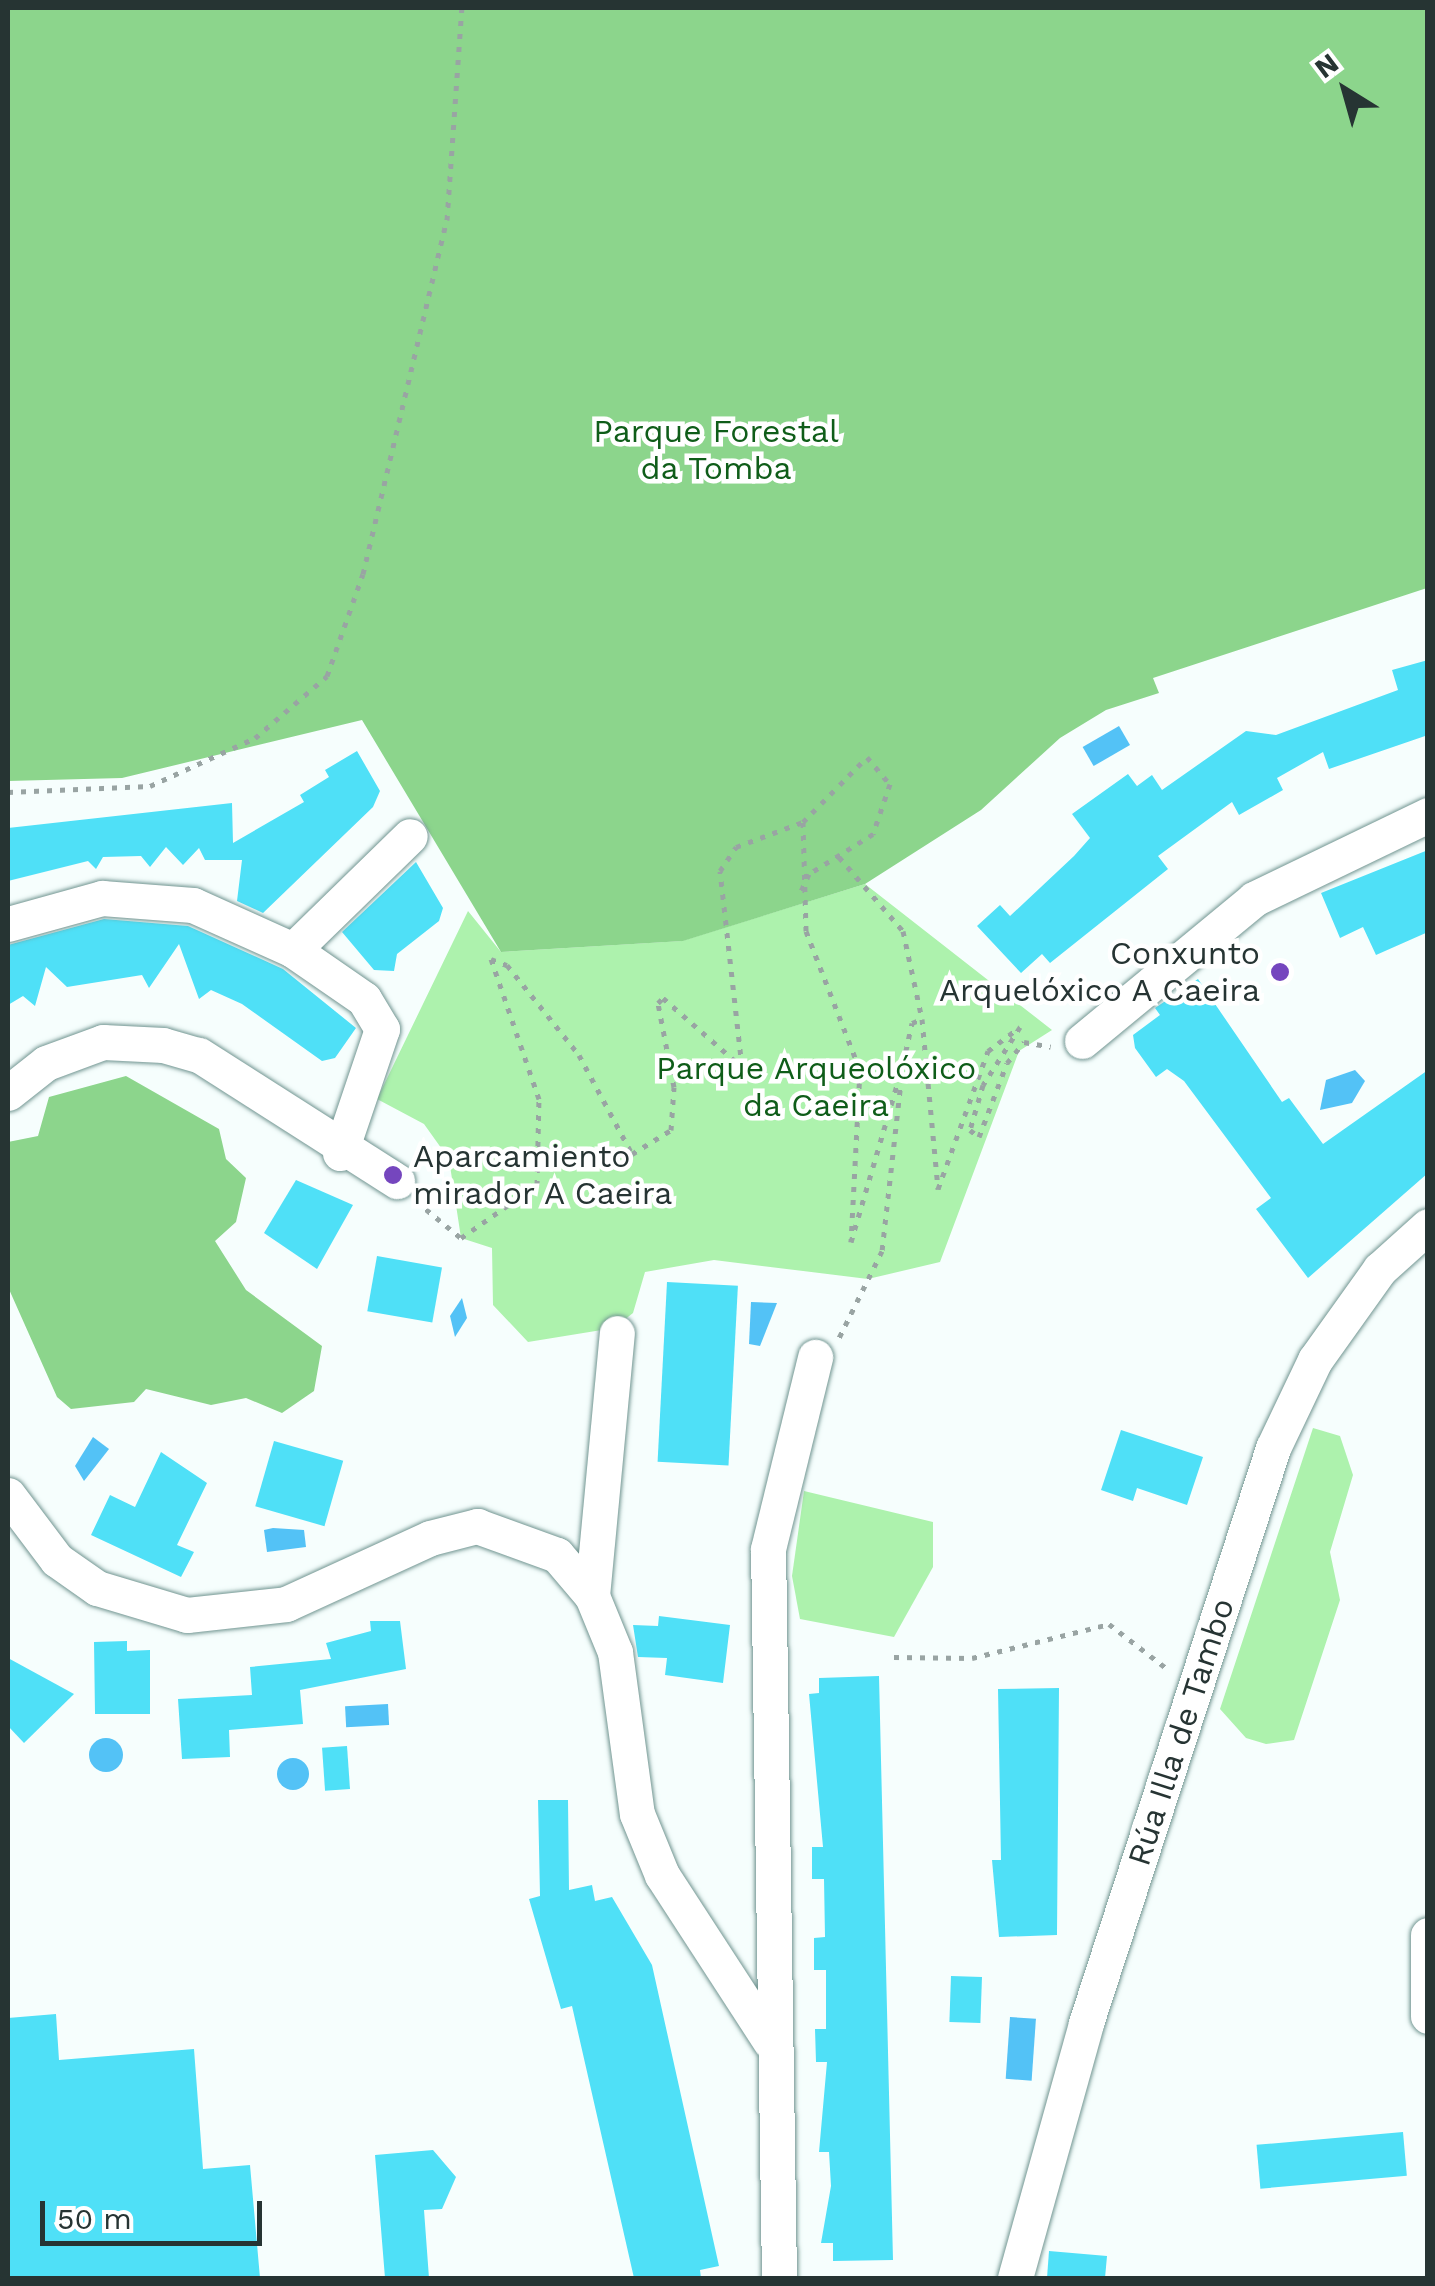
<!DOCTYPE html>
<meta charset="utf-8">
<style>
body{margin:0}
#map{position:relative;width:1435px;height:2286px;overflow:hidden;background:#f6fefd;font-family:"Work Sans",sans-serif}
div>[style]{position:absolute}
.green>*{inset:0;background:#adf2ad}
.forest>*{inset:0;background:#8cd58c}
.water>*{inset:0;background:#53c2f6;transform-origin:0 0}
.round{border-radius:50%}
.building>*{inset:0;background:#4fe0f7;transform-origin:0 0}
.path>*{height:5px;margin-top:-2.5px;transform-origin:0;background:repeating-linear-gradient(90deg,#99a4a3 0 5px,transparent 0 13px)}
.roads{filter:drop-shadow(0 0 2px #719591) drop-shadow(0 0 2px #719591)}
.minor>*{height:35px;margin:-17.5px;padding:0 17.5px;transform-origin:17.5px;border-radius:17.5px;background:#fff}
.dots>*{width:28px;height:28px;translate:-50% -50%;box-sizing:border-box;border:5px solid #fff;border-radius:50%}
span{translate:-50% -50%;white-space:nowrap;text-align:center;line-height:1.15;-webkit-text-stroke:9px #fff;paint-order:stroke}
.park-label{font-size:32px;color:#0f5d19}
.poi-label{font-size:32px;color:#263433}
.right{translate:-100% -50%;text-align:right}
.left{translate:0 -50%;text-align:left}
.street-label{font-size:32px;color:#263433}
.frame{position:absolute;inset:0;border:10px solid #263433;pointer-events:none}
.north{position:absolute;left:1295px;top:40px;width:100px;height:100px;-webkit-text-stroke:8px #fff;paint-order:stroke;rotate:323deg;font-size:28px;font-weight:700;line-height:40px;text-align:center;color:#263433}
.north::after{content:'';display:block;margin:auto;width:35px;height:45px;background:#263433;clip-path:polygon(50% 0,100% 100%,50% 72%,0 100%)}
.scale{position:absolute;left:40px;top:2201px;width:222px;height:45px;box-sizing:border-box;border:5px solid #263433;border-top:0;padding-left:12px;font-size:30px;line-height:35px;white-space:nowrap;color:#263433;-webkit-text-stroke:8px #fff;paint-order:stroke}
</style>
<div id="map">
<div class="green">
<div style="clip-path:polygon(865px 884px,1052px 1030px,1019px 1051px,940px 1262px,868px 1279px,714px 1260px,645px 1272px,633px 1313px,614px 1328px,528px 1342px,493px 1305px,492px 1248px,461px 1238px,449px 1159px,424px 1124px,377px 1099px,468px 911px,501px 952px,682px 941px)"></div>
<div style="clip-path:polygon(1313px 1428px,1340px 1436px,1353px 1475px,1330px 1552px,1340px 1600px,1294px 1740px,1266px 1744px,1246px 1738px,1220px 1709px)"></div>
<div style="clip-path:polygon(804px 1491px,933px 1522px,933px 1567px,894px 1637px,800px 1619px,792px 1576px)"></div>
</div>
<div class="forest">
<div style="clip-path:polygon(8px 8px,1427px 8px,1427px 588px,1153px 678px,1159px 693px,1106px 710px,1060px 738px,981px 810px,865px 884px,683px 941px,501px 952px,362px 720px,122px 778px,8px 781px)"></div>
<div style="clip-path:polygon(126px 1076px,219px 1129px,226px 1159px,246px 1178px,236px 1222px,215px 1241px,246px 1290px,322px 1346px,314px 1391px,282px 1413px,246px 1398px,211px 1405px,146px 1389px,134px 1402px,71px 1409px,57px 1397px,8px 1287px,8px 1142px,38px 1136px,49px 1097px)"></div>
</div>
<div class="water">
<div style="left:1119px;top:726px;width:22px;height:42px;rotate:60deg"></div>
<div style="clip-path:polygon(1355px 1070px,1365px 1081px,1352px 1103px,1320px 1110px,1326px 1080px)"></div>
<div style="clip-path:polygon(462px 1298px,467px 1318px,455px 1337px,450px 1316px)"></div>
<div style="clip-path:polygon(751px 1302px,777px 1303px,760px 1346px,749px 1344px)"></div>
<div style="clip-path:polygon(93px 1437px,109px 1449px,84px 1481px,75px 1466px)"></div>
<div style="clip-path:polygon(273px 1528px,304px 1530px,306px 1547px,267px 1552px,264px 1530px)"></div>
<div style="left:388px;top:1704px;width:21px;height:43px;rotate:87deg"></div>
<div class="round" style="left:89px;top:1738px;width:34px;height:34px"></div>
<div class="round" style="left:277px;top:1758px;width:32px;height:32px"></div>
<div style="left:1010px;top:2017px;width:26px;height:62px;rotate:4deg"></div>
</div>
<div class="building">
<div style="clip-path:polygon(1428px 660px,1428px 735px,1329px 769px,1323px 752px,1277px 778px,1283px 790px,1239px 815px,1232px 802px,1158px 856px,1168px 869px,1050px 963px,1042px 954px,1021px 973px,977px 926px,1000px 905px,1010px 916px,1074px 856px,1090px 838px,1072px 814px,1128px 774px,1137px 786px,1152px 775px,1162px 790px,1246px 731px,1276px 735px,1398px 690px,1392px 670px)"></div>
<div style="clip-path:polygon(357px 751px,380px 791px,373px 807px,263px 913px,237px 901px,242px 860px,205px 860px,199px 848px,183px 865px,166px 847px,150px 867px,141px 856px,103px 857px,96px 869px,88px 861px,8px 881px,8px 828px,232px 803px,233px 843px,304px 802px,300px 795px,329px 777px,325px 770px)"></div>
<div style="clip-path:polygon(1428px 850px,1428px 932px,1376px 955px,1363px 927px,1340px 938px,1321px 893px)"></div>
<div style="clip-path:polygon(416px 862px,443px 908px,439px 921px,397px 954px,394px 971px,374px 970px,342px 932px)"></div>
<div style="clip-path:polygon(104px 919px,188px 926px,283px 969px,356px 1028px,335px 1058px,322px 1061px,242px 1004px,211px 990px,199px 999px,179px 944px,149px 988px,142px 975px,67px 987px,46px 967px,35px 1006px,23px 996px,8px 1005px,8px 945px)"></div>
<div style="clip-path:polygon(1198px 979px,1282px 1102px,1289px 1098px,1323px 1144px,1428px 1070px,1428px 1173px,1308px 1278px,1256px 1209px,1271px 1198px,1184px 1081px,1167px 1069px,1156px 1077px,1135px 1048px,1133px 1035px,1160px 1015px,1155px 1008px)"></div>
<div style="clip-path:polygon(296px 1180px,353px 1205px,317px 1269px,264px 1233px)"></div>
<div style="left:377px;top:1256px;width:66px;height:56px;rotate:10deg"></div>
<div style="left:667px;top:1282px;width:71px;height:180px;rotate:3deg"></div>
<div style="clip-path:polygon(1121px 1430px,1203px 1457px,1187px 1505px,1137px 1488px,1133px 1501px,1101px 1490px)"></div>
<div style="left:274px;top:1441px;width:72px;height:68px;rotate:16deg"></div>
<div style="clip-path:polygon(161px 1452px,207px 1483px,177px 1545px,194px 1552px,181px 1577px,91px 1535px,110px 1495px,135px 1507px)"></div>
<div style="clip-path:polygon(659px 1616px,730px 1625px,723px 1683px,665px 1675px,667px 1658px,638px 1657px,633px 1625px,658px 1626px)"></div>
<div style="clip-path:polygon(370px 1621px,400px 1621px,406px 1669px,300px 1690px,303px 1724px,229px 1730px,230px 1757px,182px 1759px,178px 1699px,252px 1695px,250px 1667px,331px 1659px,326px 1643px,371px 1631px)"></div>
<div style="clip-path:polygon(127px 1641px,127px 1651px,150px 1650px,150px 1714px,95px 1714px,94px 1642px)"></div>
<div style="clip-path:polygon(8px 1658px,74px 1694px,24px 1743px,8px 1726px)"></div>
<div style="clip-path:polygon(879px 1676px,893px 2260px,833px 2261px,833px 2243px,821px 2243px,831px 2186px,829px 2152px,819px 2152px,827px 2062px,816px 2062px,815px 2029px,826px 2029px,826px 1970px,814px 1970px,814px 1938px,825px 1937px,824px 1879px,812px 1879px,812px 1847px,823px 1847px,809px 1694px,819px 1693px,819px 1678px)"></div>
<div style="clip-path:polygon(1059px 1688px,1057px 1935px,999px 1937px,992px 1860px,1001px 1860px,998px 1689px)"></div>
<div style="left:347px;top:1746px;width:43px;height:25px;rotate:86deg"></div>
<div style="clip-path:polygon(538px 1800px,568px 1800px,569px 1890px,592px 1885px,595px 1901px,612px 1897px,652px 1965px,719px 2266px,700px 2270px,701px 2278px,634px 2278px,572px 2006px,561px 2009px,529px 1899px,540px 1896px)"></div>
<div style="left:951px;top:1976px;width:31px;height:46px;rotate:2deg"></div>
<div style="clip-path:polygon(56px 2014px,59px 2060px,194px 2049px,203px 2169px,250px 2165px,260px 2278px,8px 2278px,8px 2018px)"></div>
<div style="left:1403px;top:2132px;width:44px;height:147px;rotate:85deg"></div>
<div style="clip-path:polygon(433px 2150px,456px 2177px,442px 2209px,424px 2210px,429px 2278px,385px 2278px,375px 2155px)"></div>
<div style="clip-path:polygon(1049px 2251px,1107px 2256px,1105px 2278px,1047px 2278px)"></div>
</div>
<div class="path">
<div style="left:8px;top:792px;width:142px;rotate:-2.4deg"></div>
<div style="left:150px;top:786px;width:115px;rotate:-24.6deg"></div>
<div style="left:255px;top:738px;width:95px;rotate:-40.7deg"></div>
<div style="left:327px;top:676px;width:108px;rotate:-70.6deg"></div>
<div style="left:363px;top:574px;width:364px;rotate:-76.7deg"></div>
<div style="left:447px;top:220px;width:213px;rotate:-86deg"></div>
<div style="left:803px;top:822px;width:109px;rotate:88.4deg"></div>
<div style="left:806px;top:931px;width:149px;rotate:68.8deg"></div>
<div style="left:860px;top:1070px;width:172px;rotate:93deg"></div>
<div style="left:851px;top:1242px;width:185px;rotate:-73.7deg"></div>
<div style="left:903px;top:1064px;width:188px;rotate:96.4deg"></div>
<div style="left:882px;top:1251px;width:97px;rotate:116.3deg"></div>
<div style="left:839px;top:857px;width:98px;rotate:49.1deg"></div>
<div style="left:903px;top:931px;width:90px;rotate:77.8deg"></div>
<div style="left:903px;top:1064px;width:42px;rotate:-77.6deg"></div>
<div style="left:912px;top:1023px;width:11px;rotate:-22deg"></div>
<div style="left:922px;top:1019px;width:171px;rotate:84.6deg"></div>
<div style="left:938px;top:1189px;width:147px;rotate:-70.1deg"></div>
<div style="left:988px;top:1051px;width:40px;rotate:-37deg"></div>
<div style="left:1020px;top:1027px;width:69px;rotate:122.5deg"></div>
<div style="left:983px;top:1085px;width:47px;rotate:106.1deg"></div>
<div style="left:970px;top:1130px;width:11px;rotate:38deg"></div>
<div style="left:979px;top:1137px;width:79px;rotate:-69.3deg"></div>
<div style="left:1007px;top:1063px;width:27px;rotate:-51deg"></div>
<div style="left:1024px;top:1042px;width:27px;rotate:10deg"></div>
<div style="left:416px;top:1201px;width:58px;rotate:39.4deg"></div>
<div style="left:461px;top:1238px;width:93px;rotate:-34.9deg"></div>
<div style="left:537px;top:1185px;width:86px;rotate:-88.7deg"></div>
<div style="left:539px;top:1099px;width:148px;rotate:-108.9deg"></div>
<div style="left:491px;top:959px;width:17px;rotate:21deg"></div>
<div style="left:507px;top:965px;width:115px;rotate:51.3deg"></div>
<div style="left:579px;top:1055px;width:112px;rotate:61.8deg"></div>
<div style="left:632px;top:1154px;width:46px;rotate:-31.6deg"></div>
<div style="left:671px;top:1130px;width:43px;rotate:-86deg"></div>
<div style="left:674px;top:1087px;width:86px;rotate:-100.8deg"></div>
<div style="left:658px;top:1003px;width:7px;rotate:-45deg"></div>
<div style="left:663px;top:998px;width:105px;rotate:41.1deg"></div>
<div style="left:742px;top:1067px;width:197px;rotate:-96.4deg"></div>
<div style="left:720px;top:871px;width:29px;rotate:-56deg"></div>
<div style="left:736px;top:847px;width:72px;rotate:-20.5deg"></div>
<div style="left:803px;top:822px;width:91px;rotate:-45.4deg"></div>
<div style="left:867px;top:757px;width:35px;rotate:50deg"></div>
<div style="left:890px;top:784px;width:53px;rotate:108.8deg"></div>
<div style="left:873px;top:834px;width:75px;rotate:148deg"></div>
<div style="left:809px;top:874px;width:21px;rotate:115deg"></div>
<div style="left:894px;top:1657px;width:78px;rotate:0.7deg"></div>
<div style="left:972px;top:1658px;width:141px;rotate:-13.9deg"></div>
<div style="left:1109px;top:1624px;width:77px;rotate:37.6deg"></div>
</div>
<div class="roads">
<div class="minor">
<div style="left:8px;top:924px;width:98px;rotate:-15.5deg"></div>
<div style="left:102px;top:898px;width:91px;rotate:4.4deg"></div>
<div style="left:193px;top:905px;width:110px;rotate:24.2deg"></div>
<div style="left:293px;top:950px;width:86px;rotate:34.6deg"></div>
<div style="left:364px;top:999px;width:35px;rotate:59deg"></div>
<div style="left:382px;top:1029px;width:131px;rotate:108.7deg"></div>
<div style="left:293px;top:950px;width:163px;rotate:-44.3deg"></div>
<div style="left:1082px;top:1041px;width:223px;rotate:-39.5deg"></div>
<div style="left:1254px;top:899px;width:193px;rotate:-25.8deg"></div>
<div style="left:8px;top:1093px;width:48px;rotate:-38.3deg"></div>
<div style="left:46px;top:1063px;width:61px;rotate:-20.2deg"></div>
<div style="left:103px;top:1042px;width:60px;rotate:2.9deg"></div>
<div style="left:163px;top:1045px;width:37px;rotate:16deg"></div>
<div style="left:199px;top:1055px;width:235px;rotate:32.5deg"></div>
<div style="left:8px;top:1495px;width:81px;rotate:53deg"></div>
<div style="left:57px;top:1560px;width:49px;rotate:35deg"></div>
<div style="left:97px;top:1588px;width:94px;rotate:16.7deg"></div>
<div style="left:187px;top:1615px;width:100px;rotate:-6.3deg"></div>
<div style="left:286px;top:1604px;width:158px;rotate:-24.6deg"></div>
<div style="left:430px;top:1538px;width:49px;rotate:-14.3deg"></div>
<div style="left:477px;top:1526px;width:85px;rotate:19.9deg"></div>
<div style="left:557px;top:1555px;width:54px;rotate:49.5deg"></div>
<div style="left:592px;top:1596px;width:61px;rotate:67.7deg"></div>
<div style="left:615px;top:1652px;width:163px;rotate:82.3deg"></div>
<div style="left:637px;top:1814px;width:66px;rotate:67.7deg"></div>
<div style="left:662px;top:1875px;width:198px;rotate:57deg"></div>
<div style="left:592px;top:1596px;width:264px;rotate:-84.6deg"></div>
<div style="left:1428px;top:1935px;width:81px;rotate:90deg"></div>
<div style="left:779px;top:2278px;width:729px;rotate:-90.86deg"></div>
<div style="left:768px;top:1549px;width:198px;rotate:-76.2deg"></div>
<div style="left:1015px;top:2278px;width:265px;rotate:-74.4deg"></div>
<div style="left:1086px;top:2023px;width:605px;rotate:-71.98deg"></div>
<div style="left:1273px;top:1448px;width:98px;rotate:-64.5deg"></div>
<div style="left:1315px;top:1360px;width:112px;rotate:-54.5deg"></div>
<div style="left:1380px;top:1269px;width:64px;rotate:-41.9deg"></div>
</div>
</div>
<div class="dots">
<div style="left:1280px;top:972px;background:#7546be"></div>
<div style="left:393px;top:1175px;background:#7546be"></div>
</div>
<div class="park-label">
<span style="left:716px;top:450px">Parque Forestal<br>da Tomba</span>
<span style="left:816px;top:1087px">Parque Arqueolóxico<br>da Caeira</span>
</div>
<div class="poi-label">
<span class="right" style="left:1260px;top:972px">Conxunto<br>Arquelóxico A Caeira</span>
<span class="left" style="left:413px;top:1175px">Aparcamiento<br>mirador A Caeira</span>
</div>
<div class="street-label">
<span style="left:1181px;top:1732px;rotate:-72deg">Rúa Illa de Tambo</span>
</div>
<div class="frame"></div>
<div class="north">N</div>
<div class="scale">50 m</div>
</div>
